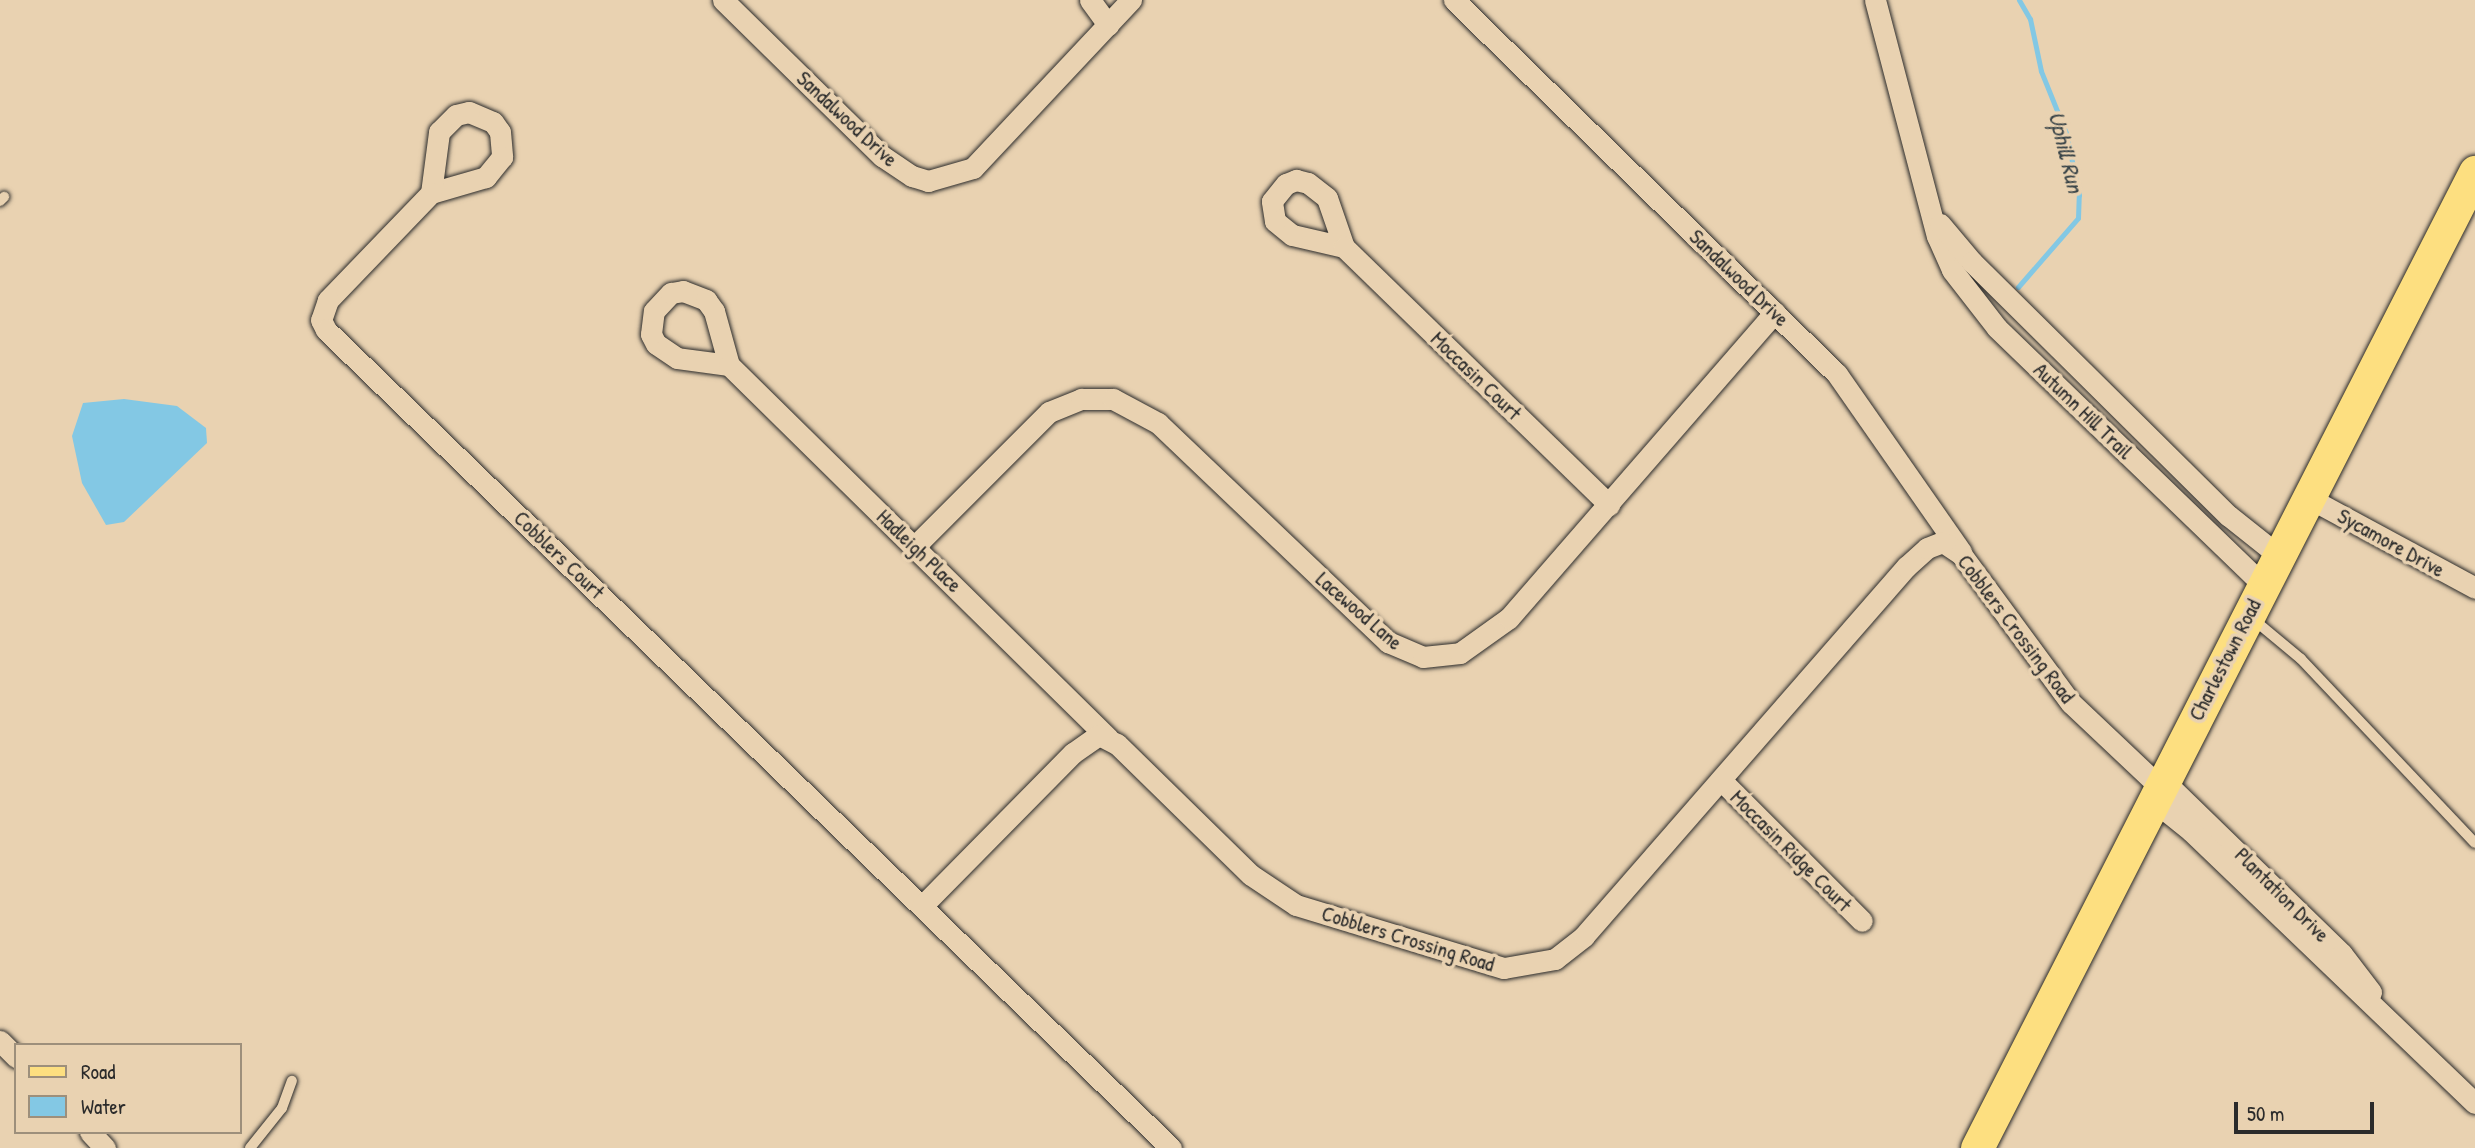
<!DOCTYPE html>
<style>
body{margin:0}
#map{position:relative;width:2475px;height:1148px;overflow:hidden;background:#e9d2b1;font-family:"Patrick Hand",sans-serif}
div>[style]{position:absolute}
.water>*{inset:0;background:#83c8e4}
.stream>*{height:5px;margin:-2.5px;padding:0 2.5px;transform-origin:2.5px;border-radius:2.5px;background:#83c8e4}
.roads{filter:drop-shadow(0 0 2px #2b2b2b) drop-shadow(0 0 2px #2b2b2b)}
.lane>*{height:10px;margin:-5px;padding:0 5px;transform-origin:5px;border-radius:5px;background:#e9d2b1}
.street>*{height:21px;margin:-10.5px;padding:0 10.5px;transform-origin:10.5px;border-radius:10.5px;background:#e9d2b1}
.primary>*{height:33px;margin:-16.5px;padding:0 16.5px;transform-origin:16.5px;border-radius:16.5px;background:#fddf80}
span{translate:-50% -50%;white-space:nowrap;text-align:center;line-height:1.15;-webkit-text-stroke:7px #e9d2b1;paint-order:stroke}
.street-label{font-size:21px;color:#2b2b2b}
.water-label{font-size:23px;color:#384347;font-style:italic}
.legend{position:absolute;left:14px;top:1043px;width:228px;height:91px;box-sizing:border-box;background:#e9d2b1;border:2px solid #9d8f7b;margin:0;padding:9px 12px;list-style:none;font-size:21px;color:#2b2b2b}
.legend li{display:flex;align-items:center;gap:14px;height:35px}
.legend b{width:35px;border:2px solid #9d8f7b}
.scale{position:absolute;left:2234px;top:1102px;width:140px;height:32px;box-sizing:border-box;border:4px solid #2b2b2b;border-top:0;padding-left:9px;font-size:21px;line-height:24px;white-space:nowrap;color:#2b2b2b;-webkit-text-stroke:5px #e9d2b1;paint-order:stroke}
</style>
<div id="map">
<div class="water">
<div style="clip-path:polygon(124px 399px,177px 406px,206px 428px,207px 443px,124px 522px,106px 525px,82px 483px,72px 436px,83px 403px)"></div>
</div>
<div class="stream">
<div style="left:2018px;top:287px;width:91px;rotate:-49deg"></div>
<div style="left:2078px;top:218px;width:23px;rotate:-88deg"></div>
<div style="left:2079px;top:195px;width:63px;rotate:-101.8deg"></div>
<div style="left:2066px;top:133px;width:67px;rotate:-112deg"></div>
<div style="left:2041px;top:71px;width:53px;rotate:-101.9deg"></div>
<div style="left:2030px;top:19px;width:22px;rotate:-120deg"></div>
</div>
<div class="roads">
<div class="lane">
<div style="left:0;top:201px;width:6px;rotate:-45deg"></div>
<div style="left:2253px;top:619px;width:62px;rotate:39.8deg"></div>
<div style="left:2301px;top:659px;width:253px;rotate:46.6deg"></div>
<div style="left:250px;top:1148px;width:51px;rotate:-51.3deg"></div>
<div style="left:282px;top:1108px;width:29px;rotate:-70deg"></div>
</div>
<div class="street">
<div style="left:723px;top:0;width:223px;rotate:44.5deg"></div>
<div style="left:882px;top:156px;width:36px;rotate:34deg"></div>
<div style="left:912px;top:176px;width:17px;rotate:17deg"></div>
<div style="left:928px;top:181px;width:47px;rotate:-16.1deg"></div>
<div style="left:973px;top:168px;width:231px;rotate:-46.8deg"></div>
<div style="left:1090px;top:0;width:31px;rotate:54deg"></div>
<div style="left:1454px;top:0;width:535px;rotate:44.32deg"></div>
<div style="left:1837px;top:374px;width:217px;rotate:55.1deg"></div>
<div style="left:1875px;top:0;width:244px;rotate:75.3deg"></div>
<div style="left:1937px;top:236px;width:37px;rotate:66deg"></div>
<div style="left:1952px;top:270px;width:73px;rotate:52.2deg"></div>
<div style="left:1997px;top:328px;width:370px;rotate:44deg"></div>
<div style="left:469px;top:112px;width:26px;rotate:23deg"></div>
<div style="left:493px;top:122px;width:12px;rotate:55deg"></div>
<div style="left:500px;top:132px;width:25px;rotate:85deg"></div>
<div style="left:502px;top:157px;width:26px;rotate:129deg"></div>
<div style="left:486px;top:177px;width:57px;rotate:163.8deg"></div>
<div style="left:431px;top:193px;width:62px;rotate:-82.5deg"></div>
<div style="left:439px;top:132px;width:24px;rotate:-45deg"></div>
<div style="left:456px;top:115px;width:13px;rotate:-13deg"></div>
<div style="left:1296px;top:180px;width:12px;rotate:14deg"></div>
<div style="left:1308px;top:183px;width:24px;rotate:38deg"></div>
<div style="left:1327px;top:198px;width:52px;rotate:70.9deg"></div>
<div style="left:1344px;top:247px;width:53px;rotate:-167deg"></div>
<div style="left:1292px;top:235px;width:22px;rotate:-141deg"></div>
<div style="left:1275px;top:221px;width:20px;rotate:-99deg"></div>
<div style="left:1272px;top:201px;width:22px;rotate:-51deg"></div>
<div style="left:1286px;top:184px;width:11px;rotate:-22deg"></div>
<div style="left:431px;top:193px;width:149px;rotate:133.9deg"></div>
<div style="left:328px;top:300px;width:21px;rotate:109deg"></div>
<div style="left:321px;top:320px;width:11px;rotate:63deg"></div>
<div style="left:326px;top:330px;width:1176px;rotate:44.07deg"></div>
<div style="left:1940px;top:224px;width:50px;rotate:49.9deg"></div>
<div style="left:1972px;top:262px;width:361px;rotate:44.7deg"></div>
<div style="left:2229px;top:516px;width:63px;rotate:38.5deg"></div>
<div style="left:1344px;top:247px;width:370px;rotate:44.2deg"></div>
<div style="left:683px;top:291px;width:25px;rotate:21deg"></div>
<div style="left:706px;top:300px;width:14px;rotate:54deg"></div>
<div style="left:714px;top:311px;width:56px;rotate:74.5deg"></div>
<div style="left:729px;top:365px;width:52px;rotate:-172.3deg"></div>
<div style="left:677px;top:358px;width:25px;rotate:-146deg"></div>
<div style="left:656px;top:344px;width:11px;rotate:-117deg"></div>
<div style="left:651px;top:334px;width:23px;rotate:-83deg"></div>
<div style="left:654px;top:311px;width:25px;rotate:-47deg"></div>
<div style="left:671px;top:293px;width:12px;rotate:-9deg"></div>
<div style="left:729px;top:365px;width:532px;rotate:44.54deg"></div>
<div style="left:2307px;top:497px;width:191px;rotate:28.4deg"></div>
<div style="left:914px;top:547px;width:191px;rotate:-45deg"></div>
<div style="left:1049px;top:412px;width:35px;rotate:-22deg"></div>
<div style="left:1081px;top:399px;width:32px"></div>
<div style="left:1113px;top:399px;width:51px;rotate:28.1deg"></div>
<div style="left:1158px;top:423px;width:318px;rotate:43.6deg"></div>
<div style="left:1388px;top:642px;width:38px;rotate:23deg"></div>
<div style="left:1423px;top:657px;width:37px;rotate:-6deg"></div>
<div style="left:1460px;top:653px;width:60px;rotate:-35.5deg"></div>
<div style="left:1509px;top:618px;width:405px;rotate:-49deg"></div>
<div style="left:1721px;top:780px;width:199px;rotate:45deg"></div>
<div style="left:2164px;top:781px;width:248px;rotate:44.2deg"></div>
<div style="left:2342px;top:954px;width:48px;rotate:52.7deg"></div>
<div style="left:2154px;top:801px;width:48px;rotate:39deg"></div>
<div style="left:2191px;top:831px;width:393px;rotate:43.8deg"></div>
<div style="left:922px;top:906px;width:215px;rotate:-45.4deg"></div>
<div style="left:1073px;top:753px;width:32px;rotate:-35deg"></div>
<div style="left:1099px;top:735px;width:20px;rotate:27deg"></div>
<div style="left:1117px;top:744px;width:187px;rotate:44.4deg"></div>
<div style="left:1251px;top:875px;width:54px;rotate:33.7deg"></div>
<div style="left:1296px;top:905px;width:217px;rotate:16.9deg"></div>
<div style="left:1504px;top:968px;width:52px;rotate:-10deg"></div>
<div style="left:1555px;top:959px;width:37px;rotate:-38deg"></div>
<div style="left:1584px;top:936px;width:490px;rotate:-48.9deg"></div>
<div style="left:1906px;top:567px;width:28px;rotate:-42deg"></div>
<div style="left:1927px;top:548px;width:17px;rotate:-21deg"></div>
<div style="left:1943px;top:542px;width:22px;rotate:34deg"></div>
<div style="left:1961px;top:554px;width:185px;rotate:53.6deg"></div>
<div style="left:2071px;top:703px;width:124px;rotate:43.4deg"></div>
<div style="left:0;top:1041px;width:23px;rotate:45deg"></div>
<div style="left:90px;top:1132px;width:22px;rotate:47deg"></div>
</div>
<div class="primary">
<div style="left:1977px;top:1148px;width:1096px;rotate:-62.97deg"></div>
</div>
</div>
<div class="street-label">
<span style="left:847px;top:119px;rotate:43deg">Sandalwood Drive</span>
<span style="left:1739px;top:278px;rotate:44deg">Sandalwood Drive</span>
<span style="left:1476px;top:376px;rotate:44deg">Moccasin Court</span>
<span style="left:2083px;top:411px;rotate:44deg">Autumn Hill Trail</span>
<span style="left:2391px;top:543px;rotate:29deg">Sycamore Drive</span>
<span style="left:919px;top:551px;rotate:44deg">Hadleigh Place</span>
<span style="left:559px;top:555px;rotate:44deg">Cobblers Court</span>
<span style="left:1359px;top:611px;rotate:41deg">Lacewood Lane</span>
<span style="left:2016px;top:629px;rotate:53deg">Cobblers Crossing Road</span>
<span style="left:2225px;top:660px;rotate:-63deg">Charlestown Road</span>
<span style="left:1791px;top:851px;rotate:45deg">Moccasin Ridge Court</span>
<span style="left:2282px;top:895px;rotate:45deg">Plantation Drive</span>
<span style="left:1408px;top:939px;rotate:17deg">Cobblers Crossing Road</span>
</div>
<div class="water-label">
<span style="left:2066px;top:152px;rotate:76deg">Uphill Run</span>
</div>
<ul class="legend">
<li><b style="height:9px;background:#fddf80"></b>Road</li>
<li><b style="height:19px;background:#83c8e4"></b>Water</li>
</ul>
<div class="scale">50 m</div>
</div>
